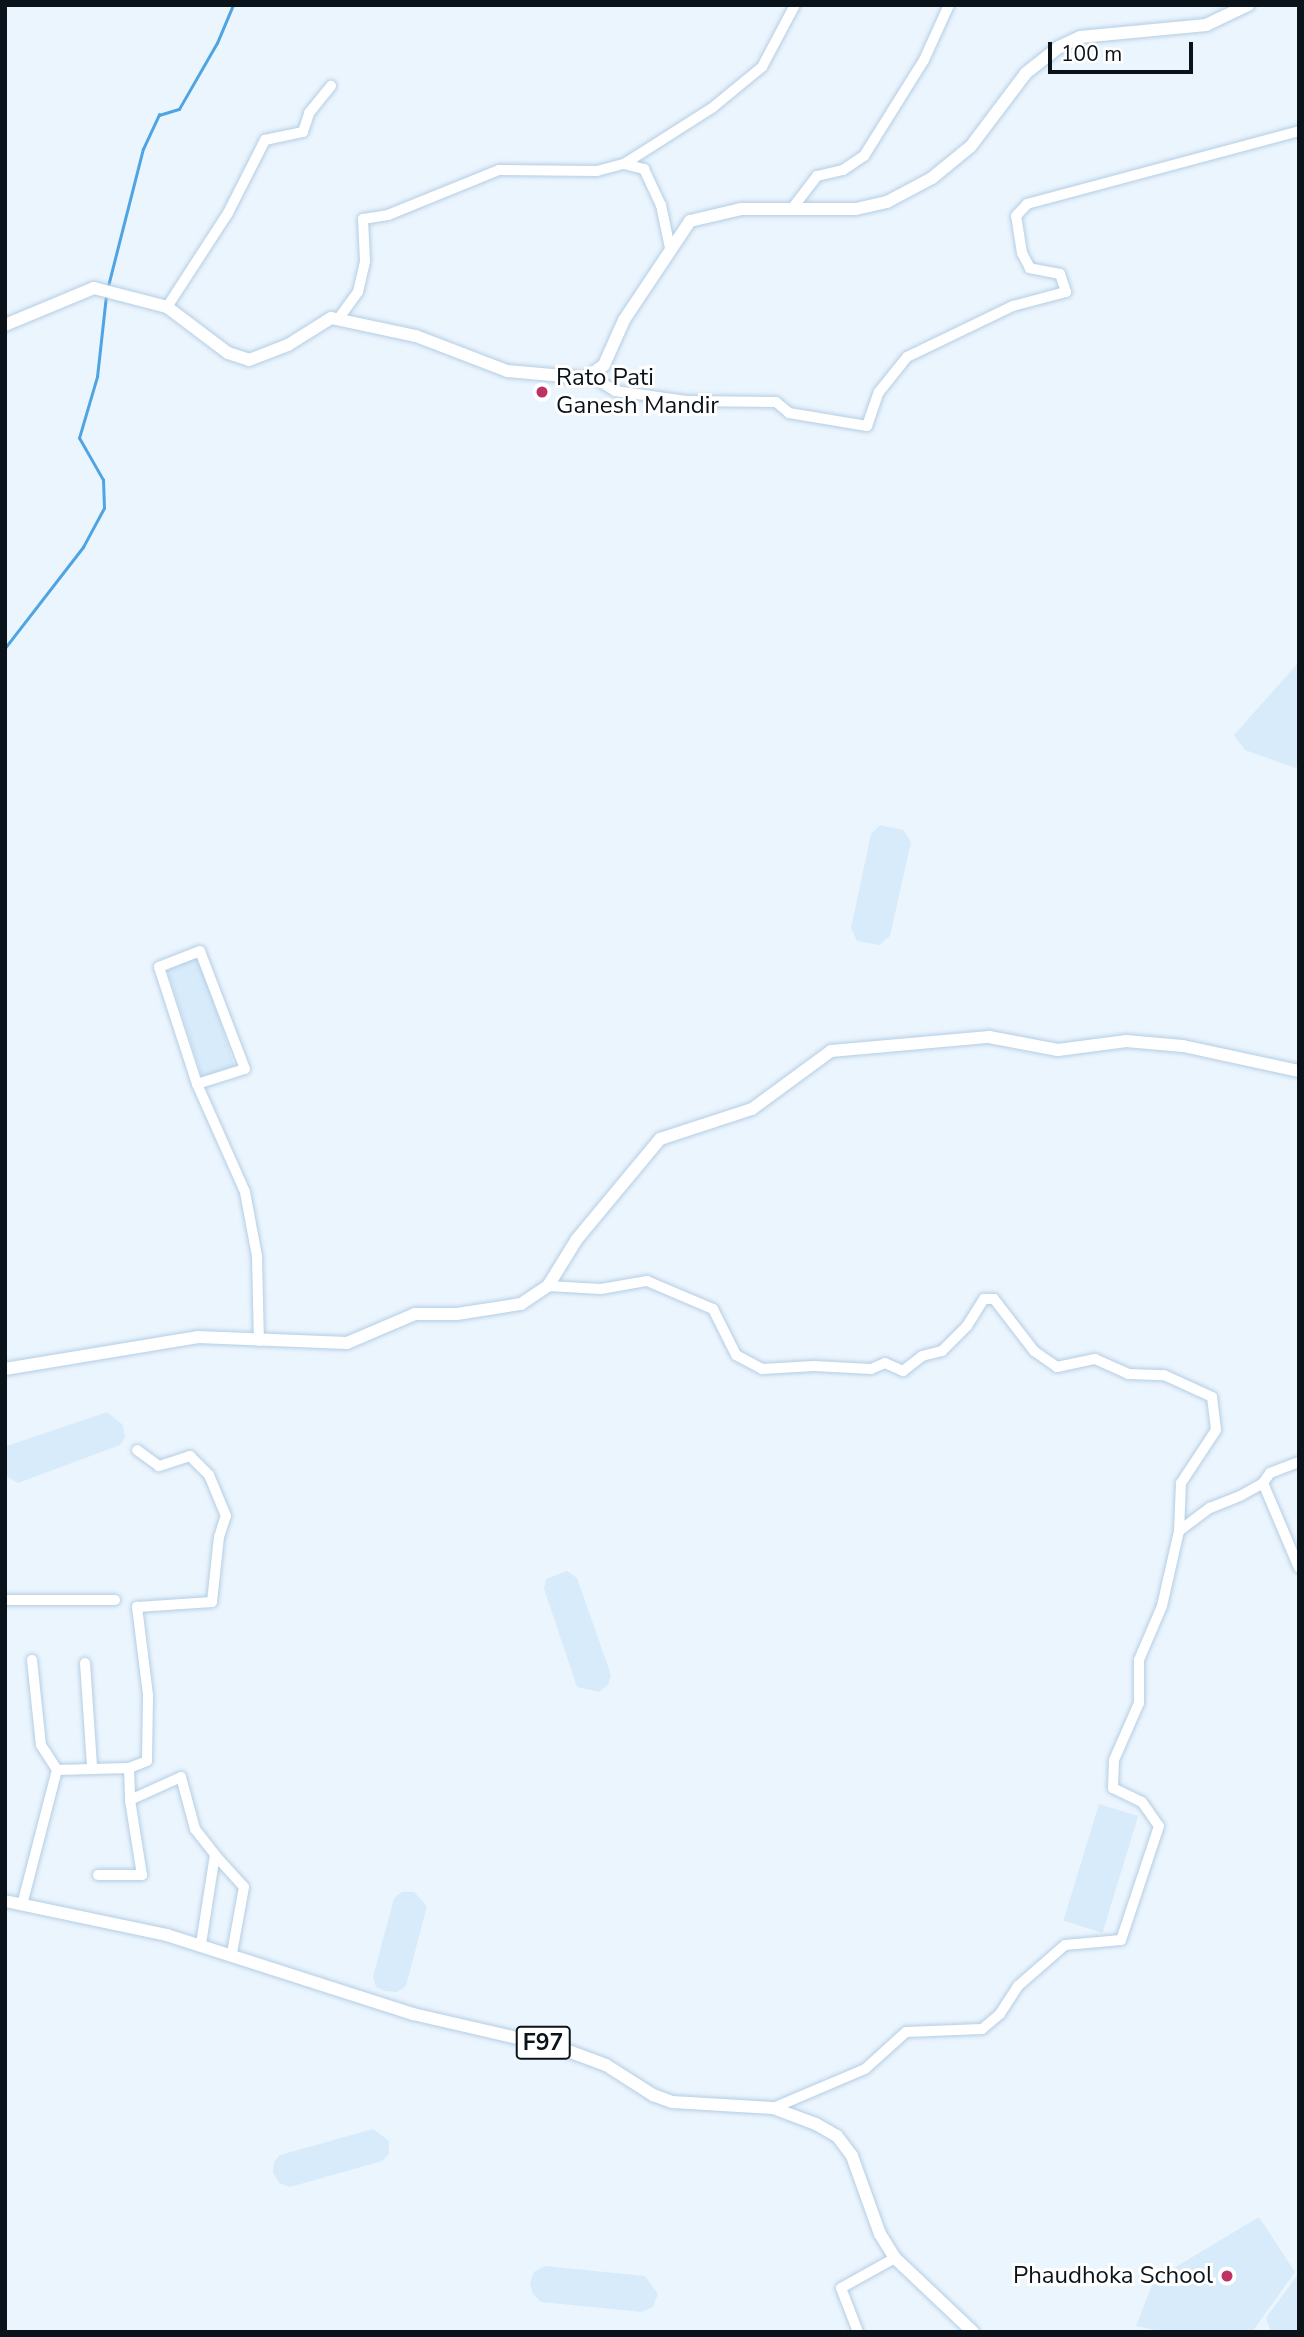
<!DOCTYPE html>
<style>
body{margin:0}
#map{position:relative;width:1304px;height:2337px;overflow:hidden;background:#ebf5fe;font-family:"Nunito Sans",sans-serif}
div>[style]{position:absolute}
.built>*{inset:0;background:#d7ebfb;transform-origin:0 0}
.stream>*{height:2.5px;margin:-1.25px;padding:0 1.25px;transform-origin:1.25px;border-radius:1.25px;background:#4fa4e3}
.roads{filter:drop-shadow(0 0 2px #b4cee3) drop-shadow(0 0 2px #b4cee3)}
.minor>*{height:10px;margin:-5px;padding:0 5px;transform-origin:5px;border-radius:5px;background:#fff}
.major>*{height:12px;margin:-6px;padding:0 6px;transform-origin:6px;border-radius:6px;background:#fff}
.dots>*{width:19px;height:19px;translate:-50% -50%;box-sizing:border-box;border:4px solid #fff;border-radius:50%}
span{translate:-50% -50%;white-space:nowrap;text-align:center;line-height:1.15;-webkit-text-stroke:6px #fff;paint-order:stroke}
.shield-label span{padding:2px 5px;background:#fff;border:2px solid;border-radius:5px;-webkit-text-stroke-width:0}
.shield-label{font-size:23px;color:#0a131a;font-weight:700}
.poi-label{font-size:24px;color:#0a131a}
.left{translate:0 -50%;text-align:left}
.right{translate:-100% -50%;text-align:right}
.frame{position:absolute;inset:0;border:7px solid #0a131a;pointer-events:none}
.scale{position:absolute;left:1048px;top:42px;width:145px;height:32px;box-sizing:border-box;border:4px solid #0a131a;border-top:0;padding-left:9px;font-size:21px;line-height:24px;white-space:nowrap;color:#0a131a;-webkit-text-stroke:5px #fff;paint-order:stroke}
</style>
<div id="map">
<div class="built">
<div style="clip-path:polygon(1299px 662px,1299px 765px,1295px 768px,1245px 750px,1234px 735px)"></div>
<div style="clip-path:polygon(880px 825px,903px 830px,911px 842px,890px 936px,879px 945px,857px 941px,851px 928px,871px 834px)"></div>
<div style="left:199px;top:957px;width:115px;height:34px;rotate:72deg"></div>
<div style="clip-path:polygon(107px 1412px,123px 1425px,125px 1437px,120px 1445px,18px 1483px,5px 1475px,7px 1446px)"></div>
<div style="clip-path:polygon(567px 1571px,577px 1578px,611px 1675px,608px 1685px,599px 1692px,577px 1687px,544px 1589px,546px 1579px)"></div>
<div style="left:1099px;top:1804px;width:41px;height:122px;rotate:17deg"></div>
<div style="clip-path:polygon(402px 1892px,414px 1892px,427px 1906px,406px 1986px,397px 1992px,385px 1991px,376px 1987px,373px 1977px,394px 1898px)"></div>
<div style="clip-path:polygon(373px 2129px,389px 2141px,389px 2154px,382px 2161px,290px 2187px,279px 2183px,273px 2173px,274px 2162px,280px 2155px)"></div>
<div style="clip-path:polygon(1259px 2217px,1295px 2272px,1252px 2332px,1164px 2332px,1136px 2326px,1154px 2280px)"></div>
<div style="clip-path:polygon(545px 2266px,645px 2276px,658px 2294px,653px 2307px,642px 2312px,541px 2302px,533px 2294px,530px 2283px,534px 2272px)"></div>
<div style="clip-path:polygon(1299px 2273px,1299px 2332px,1271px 2332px,1266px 2318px)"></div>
</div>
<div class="stream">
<div style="left:108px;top:286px;width:141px;rotate:-75.7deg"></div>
<div style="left:143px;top:149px;width:38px;rotate:-65deg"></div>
<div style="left:159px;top:115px;width:21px;rotate:-17deg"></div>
<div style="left:179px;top:109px;width:76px;rotate:-60.1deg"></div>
<div style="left:217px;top:43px;width:41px;rotate:-67.2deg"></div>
<div style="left:5px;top:648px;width:128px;rotate:-52.3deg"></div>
<div style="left:83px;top:547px;width:44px;rotate:-61.7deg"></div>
<div style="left:104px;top:508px;width:28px;rotate:-92deg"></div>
<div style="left:103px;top:480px;width:48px;rotate:-119.7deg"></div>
<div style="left:79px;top:438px;width:64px;rotate:-73.6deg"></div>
<div style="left:97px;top:377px;width:81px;rotate:-83.7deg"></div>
</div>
<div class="roads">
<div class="minor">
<div style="left:624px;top:164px;width:104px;rotate:-32.5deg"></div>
<div style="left:712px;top:108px;width:65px;rotate:-39.4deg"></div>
<div style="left:762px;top:67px;width:70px;rotate:-62deg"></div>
<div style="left:791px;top:210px;width:43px;rotate:-52.6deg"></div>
<div style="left:817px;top:176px;width:27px;rotate:-13deg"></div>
<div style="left:843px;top:170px;width:25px;rotate:-34deg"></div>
<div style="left:864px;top:156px;width:113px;rotate:-58deg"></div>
<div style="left:924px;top:60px;width:60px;rotate:-65.6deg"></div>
<div style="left:167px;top:307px;width:112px;rotate:-57deg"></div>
<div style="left:228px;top:213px;width:82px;rotate:-63.1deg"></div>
<div style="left:265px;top:140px;width:39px;rotate:-12deg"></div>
<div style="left:303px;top:132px;width:20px;rotate:-72deg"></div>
<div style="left:309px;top:113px;width:35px;rotate:-51deg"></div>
<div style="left:339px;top:318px;width:32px;rotate:-54deg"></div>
<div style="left:358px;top:292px;width:32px;rotate:-77deg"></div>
<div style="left:365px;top:261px;width:42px;rotate:-92.7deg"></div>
<div style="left:363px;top:219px;width:25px;rotate:-9deg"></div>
<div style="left:388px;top:215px;width:120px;rotate:-22.1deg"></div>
<div style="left:499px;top:170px;width:98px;rotate:0.6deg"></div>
<div style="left:597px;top:171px;width:28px;rotate:-15deg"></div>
<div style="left:624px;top:164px;width:21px;rotate:14deg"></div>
<div style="left:644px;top:169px;width:40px;rotate:65deg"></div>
<div style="left:661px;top:205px;width:44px;rotate:78.2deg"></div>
<div style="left:591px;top:376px;width:28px;rotate:32deg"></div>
<div style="left:615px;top:391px;width:72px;rotate:8deg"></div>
<div style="left:686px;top:401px;width:90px;rotate:0.6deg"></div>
<div style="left:776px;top:402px;width:17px;rotate:40deg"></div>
<div style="left:789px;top:413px;width:79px;rotate:9.5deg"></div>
<div style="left:867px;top:426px;width:36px;rotate:-71deg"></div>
<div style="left:879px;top:392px;width:45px;rotate:-51.3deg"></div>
<div style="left:907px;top:357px;width:118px;rotate:-25.7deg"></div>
<div style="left:1013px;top:306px;width:55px;rotate:-14.8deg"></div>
<div style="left:1066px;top:292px;width:19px;rotate:-108deg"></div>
<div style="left:1060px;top:274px;width:31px;rotate:-169deg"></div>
<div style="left:1030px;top:268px;width:17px;rotate:-118deg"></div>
<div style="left:1022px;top:253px;width:37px;rotate:-99deg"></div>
<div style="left:1016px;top:216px;width:16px;rotate:-47deg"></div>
<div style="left:1027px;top:204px;width:282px;rotate:-15deg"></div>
<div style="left:197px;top:1084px;width:50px;rotate:-17.4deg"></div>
<div style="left:245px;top:1069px;width:126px;rotate:-110.9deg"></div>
<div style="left:200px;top:951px;width:44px;rotate:158.7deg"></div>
<div style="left:159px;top:967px;width:123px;rotate:72deg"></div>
<div style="left:197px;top:1084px;width:118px;rotate:66deg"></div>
<div style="left:245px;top:1192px;width:65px;rotate:79.4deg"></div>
<div style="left:257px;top:1256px;width:85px;rotate:88.7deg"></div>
<div style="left:548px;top:1286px;width:53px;rotate:3.2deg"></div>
<div style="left:601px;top:1289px;width:47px;rotate:-9.9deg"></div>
<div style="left:647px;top:1281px;width:72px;rotate:23deg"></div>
<div style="left:713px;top:1309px;width:51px;rotate:63.4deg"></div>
<div style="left:736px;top:1355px;width:30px;rotate:28deg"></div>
<div style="left:762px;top:1369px;width:52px;rotate:-3.3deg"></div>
<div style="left:814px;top:1366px;width:57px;rotate:3deg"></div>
<div style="left:871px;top:1369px;width:15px;rotate:-23deg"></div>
<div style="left:885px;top:1363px;width:20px;rotate:24deg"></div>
<div style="left:903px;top:1371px;width:24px;rotate:-38deg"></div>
<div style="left:922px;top:1356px;width:21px;rotate:-14deg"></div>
<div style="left:942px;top:1351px;width:35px;rotate:-45deg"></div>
<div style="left:967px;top:1326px;width:32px;rotate:-58deg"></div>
<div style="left:984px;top:1299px;width:10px"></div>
<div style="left:994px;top:1299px;width:66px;rotate:52.4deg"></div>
<div style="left:1034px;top:1351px;width:28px;rotate:35deg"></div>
<div style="left:1057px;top:1367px;width:39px;rotate:-12deg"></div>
<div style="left:1095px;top:1359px;width:36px;rotate:24deg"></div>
<div style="left:1128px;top:1374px;width:36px;rotate:2deg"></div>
<div style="left:1164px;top:1375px;width:53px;rotate:24.6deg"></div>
<div style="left:1212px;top:1397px;width:33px;rotate:83deg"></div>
<div style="left:1216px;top:1430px;width:64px;rotate:123.4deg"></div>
<div style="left:1181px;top:1483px;width:48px;rotate:92.4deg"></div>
<div style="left:1179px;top:1531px;width:77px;rotate:102.8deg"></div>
<div style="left:1162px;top:1606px;width:59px;rotate:113.1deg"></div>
<div style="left:1139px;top:1660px;width:43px;rotate:90deg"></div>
<div style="left:1139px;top:1703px;width:62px;rotate:113.7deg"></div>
<div style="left:1114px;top:1760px;width:28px;rotate:92deg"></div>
<div style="left:1113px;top:1788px;width:32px;rotate:26deg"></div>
<div style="left:1142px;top:1802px;width:29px;rotate:55deg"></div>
<div style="left:1159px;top:1826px;width:120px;rotate:108.4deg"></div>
<div style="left:1121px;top:1940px;width:56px;rotate:174.9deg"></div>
<div style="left:1065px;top:1945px;width:62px;rotate:138.9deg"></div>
<div style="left:1018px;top:1986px;width:33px;rotate:123deg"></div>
<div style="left:1000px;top:2014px;width:23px;rotate:140deg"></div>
<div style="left:982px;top:2029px;width:76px;rotate:177.7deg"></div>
<div style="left:906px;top:2032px;width:55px;rotate:137.9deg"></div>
<div style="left:865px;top:2069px;width:100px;rotate:157deg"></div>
<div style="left:1263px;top:1483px;width:92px;rotate:67deg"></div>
<div style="left:1179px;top:1531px;width:39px;rotate:-37deg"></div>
<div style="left:1210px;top:1508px;width:32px;rotate:-22deg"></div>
<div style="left:1240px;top:1496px;width:26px;rotate:-29deg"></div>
<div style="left:1263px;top:1483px;width:12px;rotate:-55deg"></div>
<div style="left:1270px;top:1473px;width:31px;rotate:-21deg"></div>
<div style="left:5px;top:1600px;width:110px"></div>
<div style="left:32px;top:1660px;width:85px;rotate:84deg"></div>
<div style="left:41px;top:1745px;width:30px;rotate:57deg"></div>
<div style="left:85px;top:1663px;width:104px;rotate:86.1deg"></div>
<div style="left:129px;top:1768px;width:32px;rotate:88deg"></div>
<div style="left:98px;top:1875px;width:44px"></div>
<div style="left:142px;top:1875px;width:76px;rotate:-99.1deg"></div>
<div style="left:130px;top:1800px;width:56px;rotate:-24.3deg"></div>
<div style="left:181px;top:1777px;width:54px;rotate:74.9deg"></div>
<div style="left:195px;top:1829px;width:33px;rotate:52deg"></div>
<div style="left:22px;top:1905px;width:139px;rotate:-75.5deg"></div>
<div style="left:57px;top:1770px;width:72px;rotate:-1.6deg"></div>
<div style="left:129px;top:1768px;width:19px;rotate:-21deg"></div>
<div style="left:147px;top:1761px;width:66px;rotate:-89.1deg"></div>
<div style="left:148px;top:1695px;width:89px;rotate:-97.1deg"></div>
<div style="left:137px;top:1607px;width:75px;rotate:-3.8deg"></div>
<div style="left:212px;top:1602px;width:65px;rotate:-83.9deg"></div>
<div style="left:219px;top:1537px;width:22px;rotate:-72deg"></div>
<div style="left:226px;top:1516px;width:44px;rotate:-112.5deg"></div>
<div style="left:209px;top:1475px;width:27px;rotate:-135deg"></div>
<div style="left:190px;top:1456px;width:33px;rotate:162deg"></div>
<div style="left:159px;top:1466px;width:27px;rotate:-144deg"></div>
<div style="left:201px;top:1944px;width:90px;rotate:-81.1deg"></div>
<div style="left:215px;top:1855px;width:43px;rotate:47.8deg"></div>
<div style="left:244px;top:1887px;width:67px;rotate:100.3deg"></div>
<div style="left:858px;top:2332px;width:47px;rotate:-111.1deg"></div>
<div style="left:841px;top:2288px;width:62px;rotate:-29.1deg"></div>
</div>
<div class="major">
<div style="left:5px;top:325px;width:96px;rotate:-22.6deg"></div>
<div style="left:94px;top:288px;width:75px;rotate:14.6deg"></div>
<div style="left:167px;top:307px;width:76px;rotate:37deg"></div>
<div style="left:228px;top:353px;width:22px;rotate:18deg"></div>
<div style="left:249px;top:360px;width:42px;rotate:-21deg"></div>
<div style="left:288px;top:345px;width:51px;rotate:-32.1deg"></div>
<div style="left:331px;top:318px;width:87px;rotate:12deg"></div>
<div style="left:416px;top:336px;width:97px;rotate:21deg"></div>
<div style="left:507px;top:371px;width:79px;rotate:5.1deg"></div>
<div style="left:586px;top:378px;width:22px;rotate:-36deg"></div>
<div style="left:604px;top:365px;width:49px;rotate:-66deg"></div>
<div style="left:624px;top:320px;width:119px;rotate:-56.3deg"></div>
<div style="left:690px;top:221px;width:52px;rotate:-13.2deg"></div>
<div style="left:741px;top:209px;width:115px"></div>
<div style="left:856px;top:209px;width:32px;rotate:-13deg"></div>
<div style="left:887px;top:202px;width:51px;rotate:-28.1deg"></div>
<div style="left:932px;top:178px;width:50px;rotate:-39.4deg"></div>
<div style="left:971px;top:146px;width:91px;rotate:-53deg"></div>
<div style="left:1026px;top:73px;width:42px;rotate:-38.2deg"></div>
<div style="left:1059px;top:47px;width:23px;rotate:-25deg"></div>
<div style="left:1080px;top:37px;width:127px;rotate:-5.4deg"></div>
<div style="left:1206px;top:25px;width:47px;rotate:-25.5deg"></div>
<div style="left:5px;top:1369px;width:196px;rotate:-9.4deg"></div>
<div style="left:198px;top:1337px;width:149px;rotate:2.3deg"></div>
<div style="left:347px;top:1343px;width:74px;rotate:-23.1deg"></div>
<div style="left:415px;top:1314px;width:42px"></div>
<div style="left:457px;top:1314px;width:65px;rotate:-8.9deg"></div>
<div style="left:521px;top:1304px;width:32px;rotate:-34deg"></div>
<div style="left:548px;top:1286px;width:55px;rotate:-58.3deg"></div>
<div style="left:577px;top:1239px;width:130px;rotate:-50.3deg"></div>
<div style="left:660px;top:1139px;width:97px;rotate:-18.1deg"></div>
<div style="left:752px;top:1109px;width:98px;rotate:-36.3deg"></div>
<div style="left:831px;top:1051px;width:159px;rotate:-5.1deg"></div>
<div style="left:989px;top:1037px;width:70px;rotate:10.7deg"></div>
<div style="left:1058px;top:1050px;width:69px;rotate:-7.5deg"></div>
<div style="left:1126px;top:1041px;width:57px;rotate:5deg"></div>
<div style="left:1183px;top:1046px;width:119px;rotate:12.2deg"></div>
<div style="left:5px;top:1901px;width:166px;rotate:11.9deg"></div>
<div style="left:167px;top:1935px;width:258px;rotate:17.8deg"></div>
<div style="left:413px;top:2014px;width:151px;rotate:13deg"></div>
<div style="left:560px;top:2048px;width:49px;rotate:20.3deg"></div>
<div style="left:606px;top:2065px;width:56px;rotate:32.6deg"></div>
<div style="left:653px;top:2095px;width:20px;rotate:20deg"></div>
<div style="left:672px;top:2102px;width:101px;rotate:3.4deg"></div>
<div style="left:773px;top:2108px;width:46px;rotate:20.4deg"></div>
<div style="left:816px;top:2124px;width:24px;rotate:30deg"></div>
<div style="left:837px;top:2136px;width:25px;rotate:53deg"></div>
<div style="left:852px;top:2156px;width:83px;rotate:70.3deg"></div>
<div style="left:880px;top:2234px;width:28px;rotate:58deg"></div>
<div style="left:895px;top:2258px;width:108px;rotate:43.5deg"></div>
</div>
</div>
<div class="dots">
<div style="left:542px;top:392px;background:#bf3264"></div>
<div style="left:1227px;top:2276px;background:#bf3264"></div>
</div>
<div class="shield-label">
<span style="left:543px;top:2043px">F97</span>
</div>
<div class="poi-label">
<span class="left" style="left:556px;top:392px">Rato Pati<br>Ganesh Mandir</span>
<span class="right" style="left:1213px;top:2276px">Phaudhoka School</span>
</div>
<div class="frame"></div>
<div class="scale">100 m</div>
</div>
